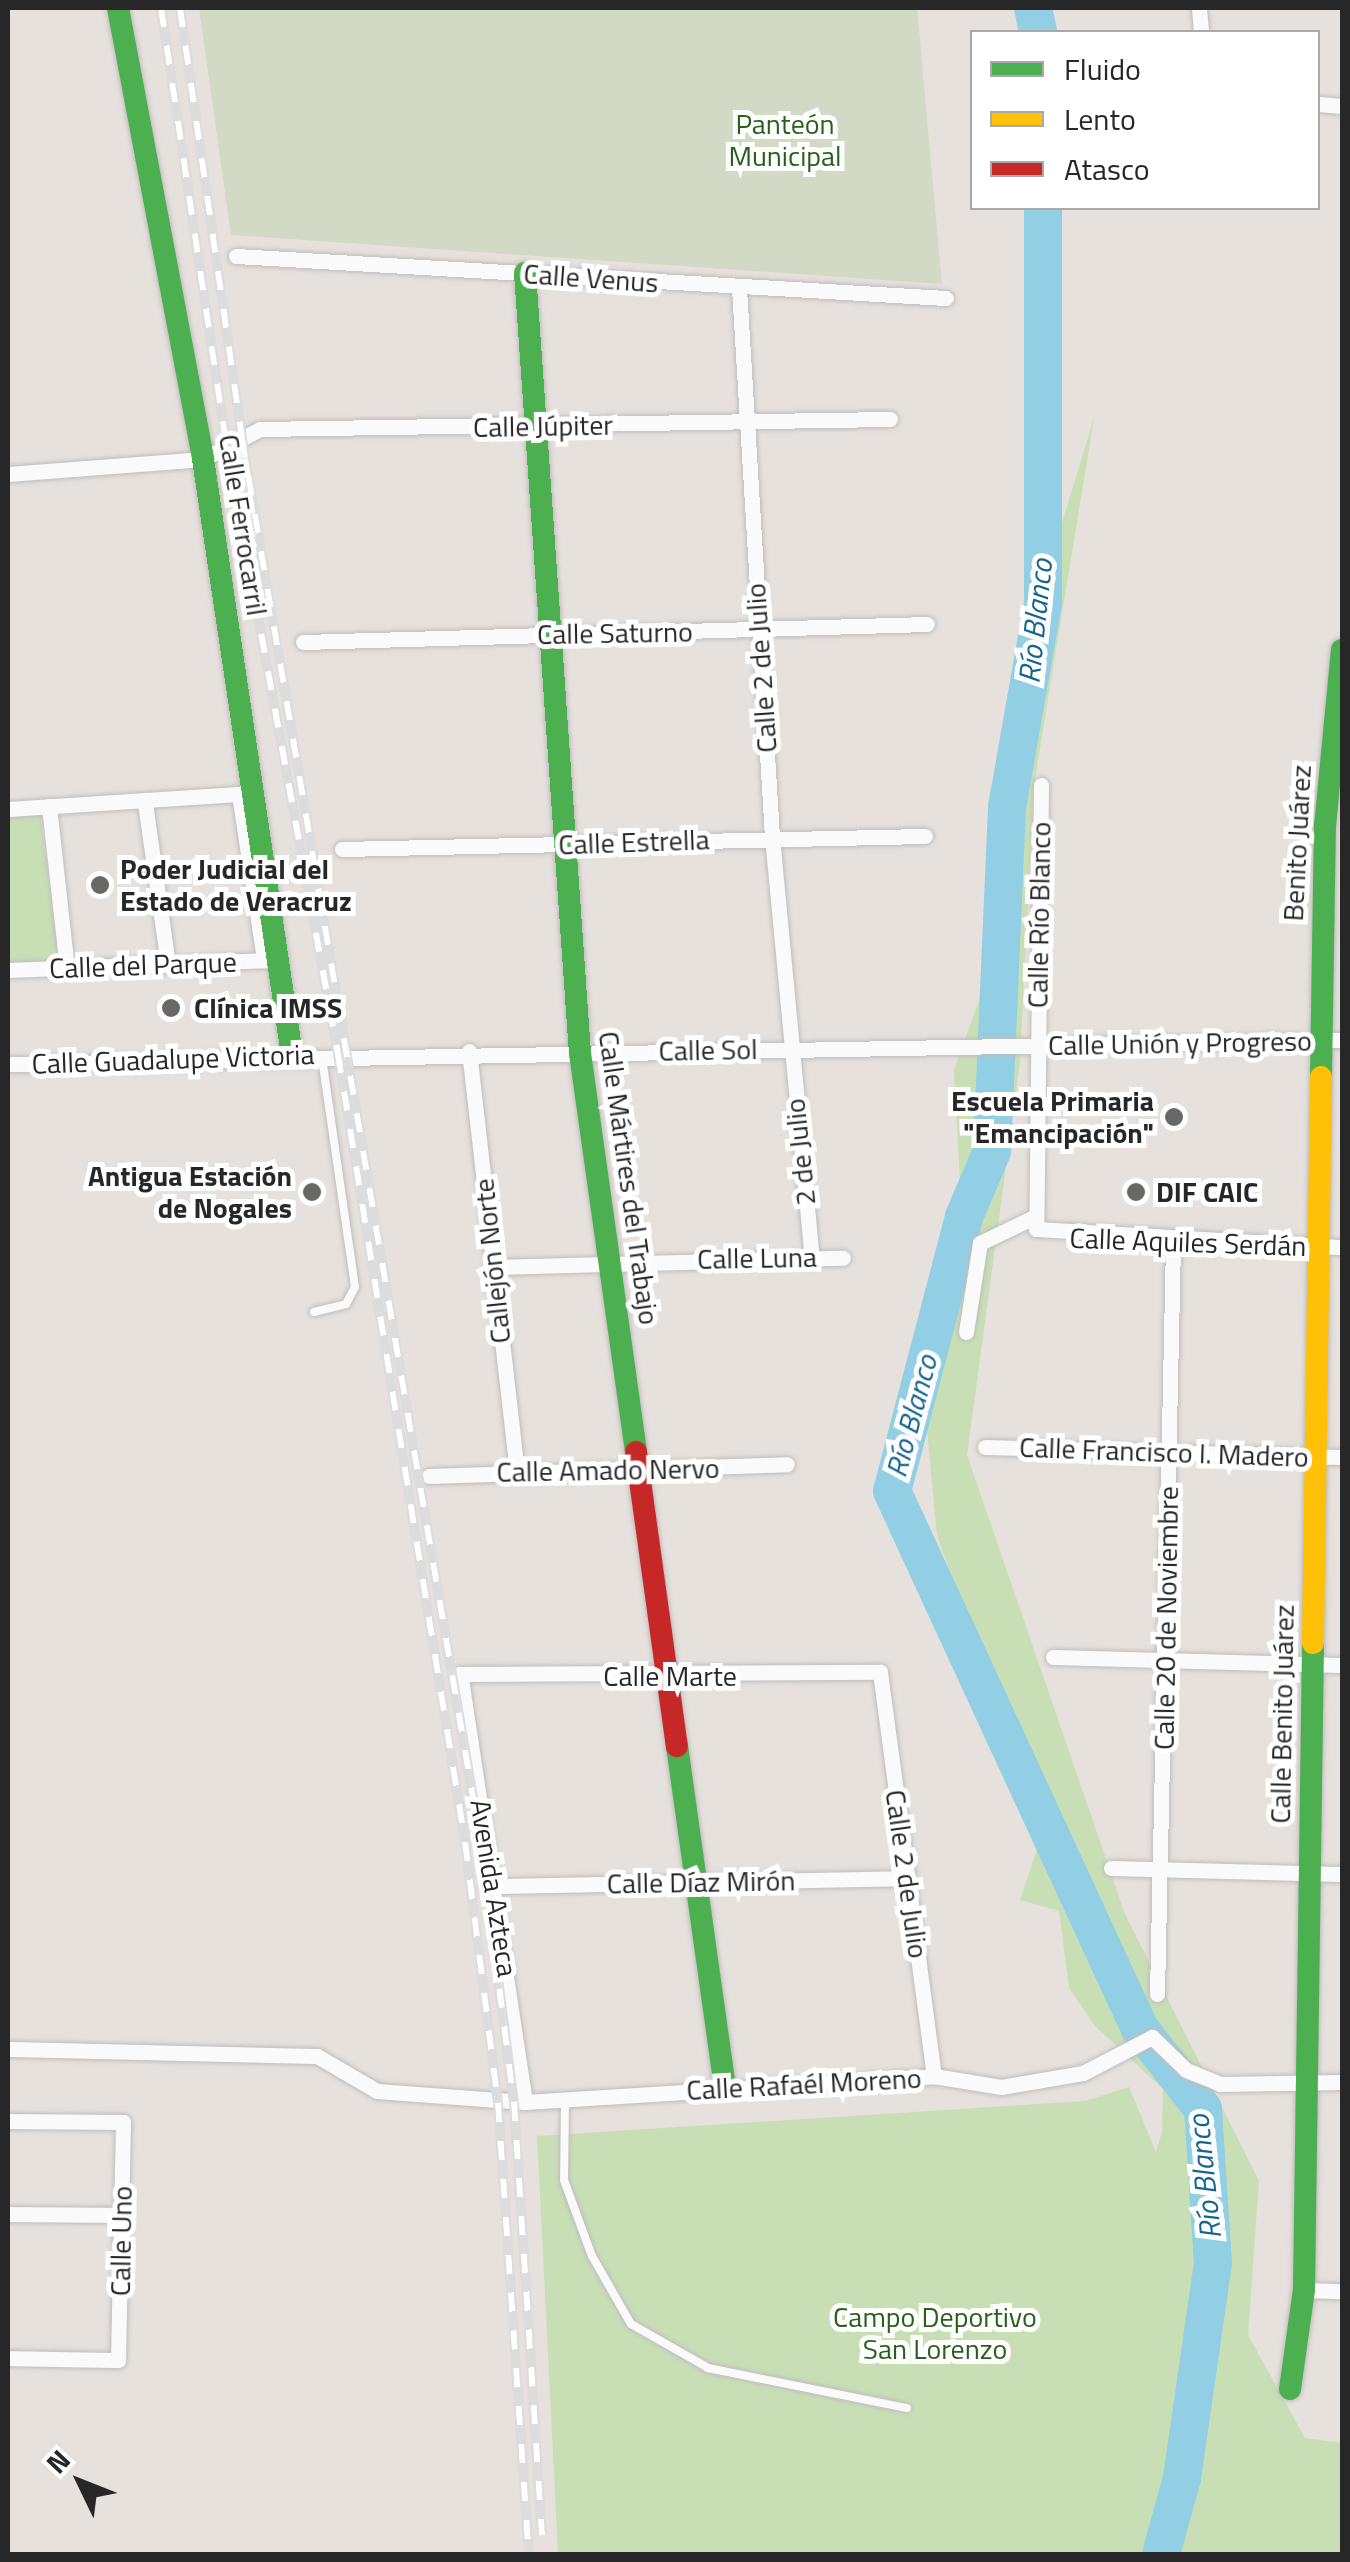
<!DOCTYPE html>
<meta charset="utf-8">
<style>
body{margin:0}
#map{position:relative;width:1350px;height:2562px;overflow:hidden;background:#e6e1dc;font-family:"Titillium Web",sans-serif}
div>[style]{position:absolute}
.green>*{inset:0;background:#c8dfb6}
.cemetery>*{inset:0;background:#d2d9c4}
.river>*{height:38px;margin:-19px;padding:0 19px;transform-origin:19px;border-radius:19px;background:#93cfe4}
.roads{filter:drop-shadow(0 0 2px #bfbdbe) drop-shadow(0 0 2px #bfbdbe)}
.lane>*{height:8px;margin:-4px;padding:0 4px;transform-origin:4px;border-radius:4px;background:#fbfafa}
.street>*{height:15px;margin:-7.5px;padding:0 7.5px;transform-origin:7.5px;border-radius:7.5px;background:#fbfafa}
.fast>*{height:22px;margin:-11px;padding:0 11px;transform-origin:11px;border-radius:11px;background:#4caf50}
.slow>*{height:22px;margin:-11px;padding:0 11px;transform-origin:11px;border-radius:11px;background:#ffc107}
.jam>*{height:22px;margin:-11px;padding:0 11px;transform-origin:11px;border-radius:11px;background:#c62828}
.rail>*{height:10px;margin-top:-5px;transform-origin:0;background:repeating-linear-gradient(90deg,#fff 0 19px,#dcdcdd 0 38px);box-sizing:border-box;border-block:2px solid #dcdcdd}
.dots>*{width:28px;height:28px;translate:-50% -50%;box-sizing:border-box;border:5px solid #fff;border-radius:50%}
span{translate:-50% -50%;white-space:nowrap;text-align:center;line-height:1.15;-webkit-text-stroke:10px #fff;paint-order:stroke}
.park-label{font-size:28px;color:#295f1c}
.street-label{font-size:28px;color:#272727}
.poi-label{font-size:28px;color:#272727;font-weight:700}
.left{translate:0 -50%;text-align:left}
.right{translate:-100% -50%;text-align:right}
.water-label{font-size:30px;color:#13648f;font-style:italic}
.frame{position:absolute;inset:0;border:10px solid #272727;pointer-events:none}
.legend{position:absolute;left:970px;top:30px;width:350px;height:180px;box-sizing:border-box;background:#fff;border:2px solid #a9a9a9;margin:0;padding:12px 18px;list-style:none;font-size:30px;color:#272727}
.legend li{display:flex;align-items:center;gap:20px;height:50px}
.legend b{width:50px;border:2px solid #a9a9a9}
.north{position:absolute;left:30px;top:2432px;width:100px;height:100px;-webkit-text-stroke:8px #fff;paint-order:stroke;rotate:313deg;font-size:28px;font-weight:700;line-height:40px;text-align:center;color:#272727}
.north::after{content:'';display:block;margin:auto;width:35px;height:45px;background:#272727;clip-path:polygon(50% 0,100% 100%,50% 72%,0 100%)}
</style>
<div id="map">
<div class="green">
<div style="clip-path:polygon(1094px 418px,1034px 785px,1020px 1063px,967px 1455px,1125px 1914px,1259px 2181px,1248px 2335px,1305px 2438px,1342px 2443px,1342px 2554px,558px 2554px,537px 2136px,1085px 2101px,1129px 2087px,1156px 2152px,1162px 2132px,1163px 2089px,1095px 2026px,1069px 1988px,1059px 1911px,1020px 1900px,1044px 1828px,937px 1536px,922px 1378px,962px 1220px,954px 1070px,989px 972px,1009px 696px)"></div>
<div style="clip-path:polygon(40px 812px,60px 961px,8px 964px,8px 814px)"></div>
</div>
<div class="cemetery">
<div style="clip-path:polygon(199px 8px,917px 8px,942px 284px,231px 235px)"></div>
</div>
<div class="river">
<div style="left:1033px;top:8px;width:25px;rotate:78deg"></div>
<div style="left:1043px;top:208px;width:395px;rotate:90deg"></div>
<div style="left:1043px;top:603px;width:208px;rotate:100deg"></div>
<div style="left:1007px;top:808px;width:343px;rotate:92.5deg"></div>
<div style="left:992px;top:1151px;width:72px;rotate:113deg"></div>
<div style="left:964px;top:1217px;width:283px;rotate:104.7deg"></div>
<div style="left:892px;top:1491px;width:592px;rotate:65.25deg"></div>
<div style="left:1140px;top:2029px;width:102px;rotate:51.8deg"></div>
<div style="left:1203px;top:2109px;width:154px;rotate:86.3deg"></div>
<div style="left:1213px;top:2263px;width:217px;rotate:98.2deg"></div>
<div style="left:1182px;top:2478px;width:79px;rotate:105.4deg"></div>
</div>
<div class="roads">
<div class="lane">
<div style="left:314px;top:1312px;width:33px;rotate:-14deg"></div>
<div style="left:346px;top:1304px;width:19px;rotate:-62deg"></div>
<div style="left:355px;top:1287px;width:232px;rotate:-98.2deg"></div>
<div style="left:565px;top:2101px;width:79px;rotate:90.7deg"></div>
<div style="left:564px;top:2180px;width:81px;rotate:69.8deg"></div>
<div style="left:592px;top:2256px;width:78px;rotate:60.2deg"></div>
<div style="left:631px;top:2324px;width:89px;rotate:29.7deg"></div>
<div style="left:708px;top:2368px;width:203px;rotate:11.4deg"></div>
</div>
<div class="street">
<div style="left:1199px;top:8px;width:24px;rotate:85deg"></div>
<div style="left:1318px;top:104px;width:24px;rotate:5deg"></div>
<div style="left:236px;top:256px;width:711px;rotate:3.39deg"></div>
<div style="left:739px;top:288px;width:550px;rotate:86.56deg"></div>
<div style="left:772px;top:837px;width:422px;rotate:84.6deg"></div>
<div style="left:8px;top:474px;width:196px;rotate:-4.4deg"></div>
<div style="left:203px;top:459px;width:64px;rotate:-27.8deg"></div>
<div style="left:260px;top:429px;width:630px;rotate:-0.91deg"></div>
<div style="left:303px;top:642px;width:624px;rotate:-1.65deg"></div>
<div style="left:1041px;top:785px;width:444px;rotate:90.6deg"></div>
<div style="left:1036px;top:1229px;width:307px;rotate:3.4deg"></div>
<div style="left:145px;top:803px;width:164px;rotate:81.9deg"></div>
<div style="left:49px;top:806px;width:163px;rotate:83.7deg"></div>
<div style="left:8px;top:809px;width:231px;rotate:-3.7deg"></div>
<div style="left:239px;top:794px;width:168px;rotate:81.4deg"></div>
<div style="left:342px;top:849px;width:583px;rotate:-1.28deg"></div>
<div style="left:8px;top:970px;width:262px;rotate:-2.2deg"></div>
<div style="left:469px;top:1051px;width:423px;rotate:83.5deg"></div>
<div style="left:8px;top:1064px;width:1334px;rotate:-1.03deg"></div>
<div style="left:492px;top:1267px;width:351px;rotate:-1.5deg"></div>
<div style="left:966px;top:1332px;width:90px;rotate:-81.1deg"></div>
<div style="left:980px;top:1243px;width:58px;rotate:-25.7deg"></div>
<div style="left:985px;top:1447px;width:357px;rotate:1.6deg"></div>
<div style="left:429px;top:1476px;width:358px;rotate:-1.9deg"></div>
<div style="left:1053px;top:1657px;width:289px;rotate:1.6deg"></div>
<div style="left:1111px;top:1868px;width:231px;rotate:1.5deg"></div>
<div style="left:495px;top:1886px;width:412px;rotate:-1.1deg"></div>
<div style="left:1157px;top:1994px;width:752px;rotate:-88.78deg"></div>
<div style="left:8px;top:2049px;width:309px;rotate:1.3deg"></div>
<div style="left:317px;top:2056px;width:69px;rotate:30.3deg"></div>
<div style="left:377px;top:2091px;width:148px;rotate:4.3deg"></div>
<div style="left:525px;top:2102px;width:410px;rotate:-3.6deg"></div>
<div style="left:934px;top:2076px;width:68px;rotate:9.3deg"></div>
<div style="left:1001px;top:2087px;width:83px;rotate:-9.7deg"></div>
<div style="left:1083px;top:2073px;width:78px;rotate:-27.6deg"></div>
<div style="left:1152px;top:2037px;width:47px;rotate:44.1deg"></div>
<div style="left:1186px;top:2070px;width:37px;rotate:22deg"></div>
<div style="left:1220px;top:2084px;width:122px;rotate:-0.9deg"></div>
<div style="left:525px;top:2102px;width:433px;rotate:-98.6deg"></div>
<div style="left:460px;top:1674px;width:420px;rotate:-0.3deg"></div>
<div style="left:880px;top:1672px;width:408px;rotate:82.4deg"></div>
<div style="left:8px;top:2121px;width:115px;rotate:0.5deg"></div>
<div style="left:123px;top:2122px;width:238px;rotate:91.2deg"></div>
<div style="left:118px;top:2360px;width:110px;rotate:-179deg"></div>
<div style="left:8px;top:2214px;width:113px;rotate:0.5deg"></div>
<div style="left:1304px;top:2290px;width:38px;rotate:2deg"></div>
</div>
<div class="fast">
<div style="left:118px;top:8px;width:459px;rotate:79.3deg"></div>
<div style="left:203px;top:459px;width:603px;rotate:81.51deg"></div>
<div style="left:525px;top:273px;width:782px;rotate:85.97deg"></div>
<div style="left:580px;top:1053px;width:403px;rotate:82deg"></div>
<div style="left:1321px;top:1077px;width:251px;rotate:-89.1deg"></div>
<div style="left:1325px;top:826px;width:177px;rotate:-84.5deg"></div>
<div style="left:677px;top:1746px;width:343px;rotate:82deg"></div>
<div style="left:1290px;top:2389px;width:100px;rotate:-82deg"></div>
<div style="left:1304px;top:2290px;width:647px;rotate:-89.2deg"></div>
</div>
<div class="slow">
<div style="left:1313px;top:1643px;width:566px;rotate:-89.19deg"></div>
</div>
<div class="jam">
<div style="left:636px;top:1452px;width:297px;rotate:82.1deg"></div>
</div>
</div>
<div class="rail">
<div style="left:161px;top:8px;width:444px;rotate:81.5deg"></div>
<div style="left:227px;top:447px;width:617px;rotate:79.64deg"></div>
<div style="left:338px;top:1054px;width:798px;rotate:80.84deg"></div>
<div style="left:465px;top:1842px;width:263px;rotate:82.8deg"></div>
<div style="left:498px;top:2103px;width:452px;rotate:86.1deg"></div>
<div style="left:180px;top:8px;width:435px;rotate:81.8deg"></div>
<div style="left:242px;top:439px;width:1419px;rotate:80.35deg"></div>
<div style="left:480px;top:1838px;width:266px;rotate:82.7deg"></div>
<div style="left:514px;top:2102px;width:434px;rotate:86.3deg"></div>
</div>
<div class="dots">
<div style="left:100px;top:885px;background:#6a6866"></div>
<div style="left:171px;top:1008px;background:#6a6866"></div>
<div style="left:1174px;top:1117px;background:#6a6866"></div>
<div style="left:312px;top:1192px;background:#6a6866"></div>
<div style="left:1136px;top:1192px;background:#6a6866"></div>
</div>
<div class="park-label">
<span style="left:785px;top:140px">Panteón<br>Municipal</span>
<span style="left:935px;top:2333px">Campo Deportivo<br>San Lorenzo</span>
</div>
<div class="street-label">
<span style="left:591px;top:278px;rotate:4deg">Calle Venus</span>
<span style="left:543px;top:426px;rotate:-1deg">Calle Júpiter</span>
<span style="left:243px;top:525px;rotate:81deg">Calle Ferrocarril</span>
<span style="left:615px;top:633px;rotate:-1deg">Calle Saturno</span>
<span style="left:761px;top:668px;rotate:-94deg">Calle 2 de Julio</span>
<span style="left:634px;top:842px;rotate:-2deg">Calle Estrella</span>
<span style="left:1297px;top:843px;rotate:-87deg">Benito Juárez</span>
<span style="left:1039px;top:915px;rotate:-89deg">Calle Río Blanco</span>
<span style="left:143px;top:965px;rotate:-2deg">Calle del Parque</span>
<span style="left:1180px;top:1043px;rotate:-1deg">Calle Unión y Progreso</span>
<span style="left:708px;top:1050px;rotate:-1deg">Calle Sol</span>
<span style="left:173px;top:1059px;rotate:-2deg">Calle Guadalupe Victoria</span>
<span style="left:800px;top:1152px;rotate:-96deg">2 de Julio</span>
<span style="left:629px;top:1178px;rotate:82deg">Calle Mártires del Trabajo</span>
<span style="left:1188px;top:1242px;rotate:2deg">Calle Aquiles Serdán</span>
<span style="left:757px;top:1258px;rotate:-1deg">Calle Luna</span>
<span style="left:492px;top:1261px;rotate:-96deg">Callejón Norte</span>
<span style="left:1164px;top:1452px;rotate:2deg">Calle Francisco I. Madero</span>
<span style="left:608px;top:1470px;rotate:-1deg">Calle Amado Nervo</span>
<span style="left:1166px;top:1618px;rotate:-89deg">Calle 20 de Noviembre</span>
<span style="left:670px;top:1676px">Calle Marte</span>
<span style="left:1282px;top:1714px;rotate:-89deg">Calle Benito Juárez</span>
<span style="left:907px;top:1874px;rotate:82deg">Calle 2 de Julio</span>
<span style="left:701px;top:1882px;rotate:-1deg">Calle Díaz Mirón</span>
<span style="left:494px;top:1888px;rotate:81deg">Avenida Azteca</span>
<span style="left:804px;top:2084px;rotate:-3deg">Calle Rafaél Moreno</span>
<span style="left:121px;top:2241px;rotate:-89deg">Calle Uno</span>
</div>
<div class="poi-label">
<span class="left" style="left:120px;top:885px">Poder Judicial del<br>Estado de Veracruz</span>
<span class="left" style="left:194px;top:1008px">Clínica IMSS</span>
<span class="right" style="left:1154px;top:1117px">Escuela Primaria<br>"Emancipación"</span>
<span class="right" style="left:292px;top:1192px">Antigua Estación<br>de Nogales</span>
<span class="left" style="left:1156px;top:1192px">DIF CAIC</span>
</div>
<div class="water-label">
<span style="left:1035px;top:621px;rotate:-84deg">Río Blanco</span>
<span style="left:911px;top:1416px;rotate:-75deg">Río Blanco</span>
<span style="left:1204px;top:2177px;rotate:-96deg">Río Blanco</span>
</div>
<div class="frame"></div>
<ul class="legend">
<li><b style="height:12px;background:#4caf50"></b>Fluido</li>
<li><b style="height:12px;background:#ffc107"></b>Lento</li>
<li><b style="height:12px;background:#c62828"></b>Atasco</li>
</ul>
<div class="north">N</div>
</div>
